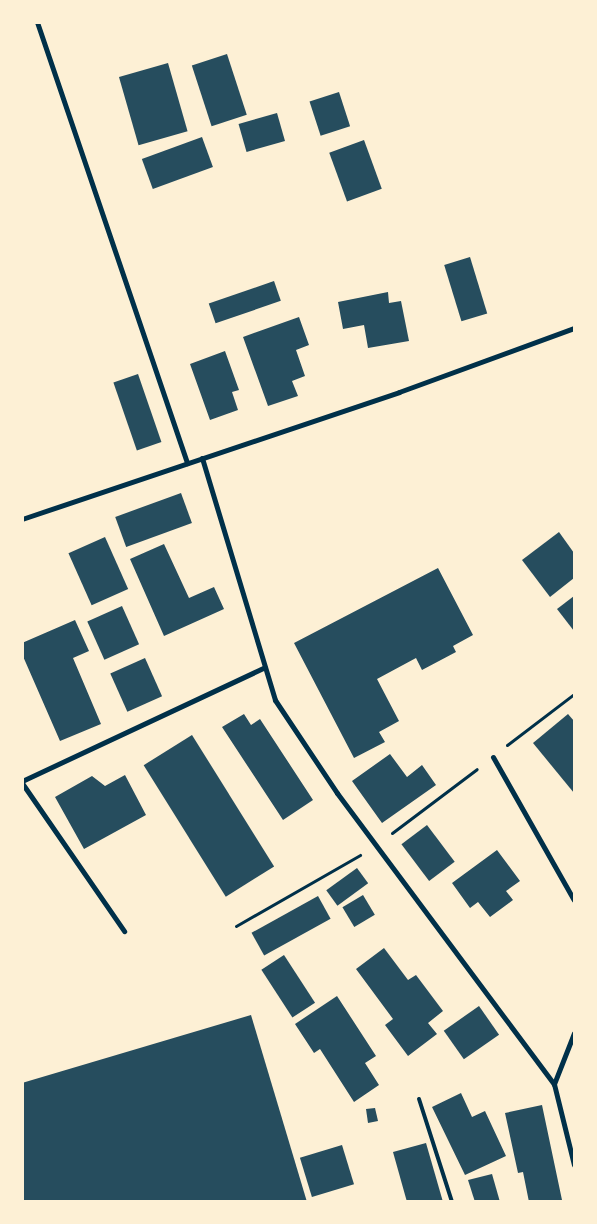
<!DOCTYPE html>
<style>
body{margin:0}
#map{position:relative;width:597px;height:1224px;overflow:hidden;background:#fdf0d5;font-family:Lato,sans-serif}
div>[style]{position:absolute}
.building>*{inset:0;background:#264d5e;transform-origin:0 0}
.path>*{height:3px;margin:-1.5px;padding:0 1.5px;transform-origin:1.5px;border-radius:1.5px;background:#003049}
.service>*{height:4px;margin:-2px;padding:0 2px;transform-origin:2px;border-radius:2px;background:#003049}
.minor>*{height:5px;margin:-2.5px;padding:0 2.5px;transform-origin:2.5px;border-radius:2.5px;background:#003049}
span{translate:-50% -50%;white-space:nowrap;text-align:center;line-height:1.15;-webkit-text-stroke:5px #fdf0d5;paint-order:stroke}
.frame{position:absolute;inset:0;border:24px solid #fdf0d5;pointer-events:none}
</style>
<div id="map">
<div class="building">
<div style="left:227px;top:54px;width:64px;height:37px;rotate:72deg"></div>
<div style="left:168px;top:63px;width:71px;height:51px;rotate:74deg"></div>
<div style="left:339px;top:92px;width:36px;height:31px;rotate:72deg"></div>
<div style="left:277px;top:113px;width:29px;height:40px;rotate:74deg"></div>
<div style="left:202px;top:137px;width:32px;height:64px;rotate:70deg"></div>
<div style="left:364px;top:140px;width:52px;height:37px;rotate:70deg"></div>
<div style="left:470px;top:257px;width:59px;height:27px;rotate:73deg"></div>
<div style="left:274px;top:281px;width:21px;height:69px;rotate:71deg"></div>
<div style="clip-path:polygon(388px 292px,389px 303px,401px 301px,409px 341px,368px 348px,364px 325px,343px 329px,338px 302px)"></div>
<div style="clip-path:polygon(299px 317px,309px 345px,296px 350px,305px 376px,292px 381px,298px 396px,268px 406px,243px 337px)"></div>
<div style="clip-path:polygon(225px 351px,239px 390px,232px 392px,238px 410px,210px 420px,190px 364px)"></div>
<div style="left:138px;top:374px;width:72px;height:26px;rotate:71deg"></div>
<div style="left:181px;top:493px;width:32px;height:70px;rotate:70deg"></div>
<div style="clip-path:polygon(559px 532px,574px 553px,574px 578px,550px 597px,522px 560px)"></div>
<div style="left:105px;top:537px;width:57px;height:40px;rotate:66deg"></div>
<div style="clip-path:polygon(164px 544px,189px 598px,214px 587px,224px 609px,164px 636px,130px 559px)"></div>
<div style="clip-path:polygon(438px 568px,473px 635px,453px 646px,456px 652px,422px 670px,416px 658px,377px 679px,399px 721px,379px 732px,385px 742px,354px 758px,294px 643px)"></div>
<div style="clip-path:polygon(574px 596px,574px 631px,557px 609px)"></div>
<div style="left:122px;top:606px;width:42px;height:38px;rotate:66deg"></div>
<div style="clip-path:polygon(75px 620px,89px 651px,73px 658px,101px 724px,60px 741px,22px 654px,22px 643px)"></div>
<div style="left:145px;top:658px;width:42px;height:38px;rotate:66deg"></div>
<div style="clip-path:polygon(244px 714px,251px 725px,260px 719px,313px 800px,283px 820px,222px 727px)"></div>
<div style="clip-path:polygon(568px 714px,574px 721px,574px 793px,533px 743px)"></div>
<div style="left:192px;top:735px;width:155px;height:57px;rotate:58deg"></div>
<div style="clip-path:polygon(390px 754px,407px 777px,422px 765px,436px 785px,382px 823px,352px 781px)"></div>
<div style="clip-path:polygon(125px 775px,146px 815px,84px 849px,55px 797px,92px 776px,105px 786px)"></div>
<div style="left:427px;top:825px;width:46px;height:32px;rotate:53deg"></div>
<div style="clip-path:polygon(497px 850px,520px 881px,506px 891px,513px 900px,490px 917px,478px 902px,470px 908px,452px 883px)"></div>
<div style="left:357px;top:868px;width:19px;height:38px;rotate:54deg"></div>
<div style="left:363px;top:895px;width:23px;height:24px;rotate:59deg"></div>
<div style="left:318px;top:896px;width:26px;height:76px;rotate:61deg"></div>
<div style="clip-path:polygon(384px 948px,408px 980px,416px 975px,443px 1011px,428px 1023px,437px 1034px,408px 1056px,385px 1025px,393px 1019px,356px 969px)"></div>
<div style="left:284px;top:955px;width:57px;height:27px;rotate:57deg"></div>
<div style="clip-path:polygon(337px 996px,376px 1056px,365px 1063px,379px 1085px,354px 1102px,320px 1049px,314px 1053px,295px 1024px)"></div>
<div style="left:479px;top:1006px;width:35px;height:43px;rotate:55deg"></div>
<div style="clip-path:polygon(251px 1015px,307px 1202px,22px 1202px,22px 1083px)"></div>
<div style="clip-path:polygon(461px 1093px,472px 1117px,485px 1111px,506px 1156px,465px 1175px,432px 1107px)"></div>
<div style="clip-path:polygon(542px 1105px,562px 1200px,529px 1202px,523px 1172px,518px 1173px,505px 1113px)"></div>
<div style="clip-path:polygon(375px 1108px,378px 1121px,368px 1123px,366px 1109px)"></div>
<div style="clip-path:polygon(426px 1143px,443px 1202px,407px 1202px,393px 1152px)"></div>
<div style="left:342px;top:1145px;width:41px;height:44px;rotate:73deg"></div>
<div style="clip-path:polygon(492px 1174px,500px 1202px,475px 1202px,468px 1180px)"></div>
</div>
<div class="path">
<div style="left:507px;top:745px;width:84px;rotate:-37.3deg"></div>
<div style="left:392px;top:833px;width:106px;rotate:-37deg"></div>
<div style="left:236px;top:926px;width:143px;rotate:-29.8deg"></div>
</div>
<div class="service">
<div style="left:419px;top:1099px;width:108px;rotate:72.2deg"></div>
</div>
<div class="minor">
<div style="left:37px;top:22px;width:466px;rotate:71.2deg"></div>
<div style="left:202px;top:458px;width:253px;rotate:73.2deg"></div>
<div style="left:275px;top:700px;width:112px;rotate:56.3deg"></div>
<div style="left:337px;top:793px;width:363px;rotate:53.3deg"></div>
<div style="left:22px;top:519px;width:398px;rotate:-18.6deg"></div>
<div style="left:399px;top:392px;width:186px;rotate:-20.1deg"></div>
<div style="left:493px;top:757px;width:164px;rotate:60.5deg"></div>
<div style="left:22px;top:781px;width:268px;rotate:-25.1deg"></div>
<div style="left:22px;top:783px;width:180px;rotate:55.4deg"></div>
<div style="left:574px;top:1033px;width:55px;rotate:111.4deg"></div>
<div style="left:554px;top:1084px;width:83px;rotate:76.1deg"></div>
</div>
<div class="frame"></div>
</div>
